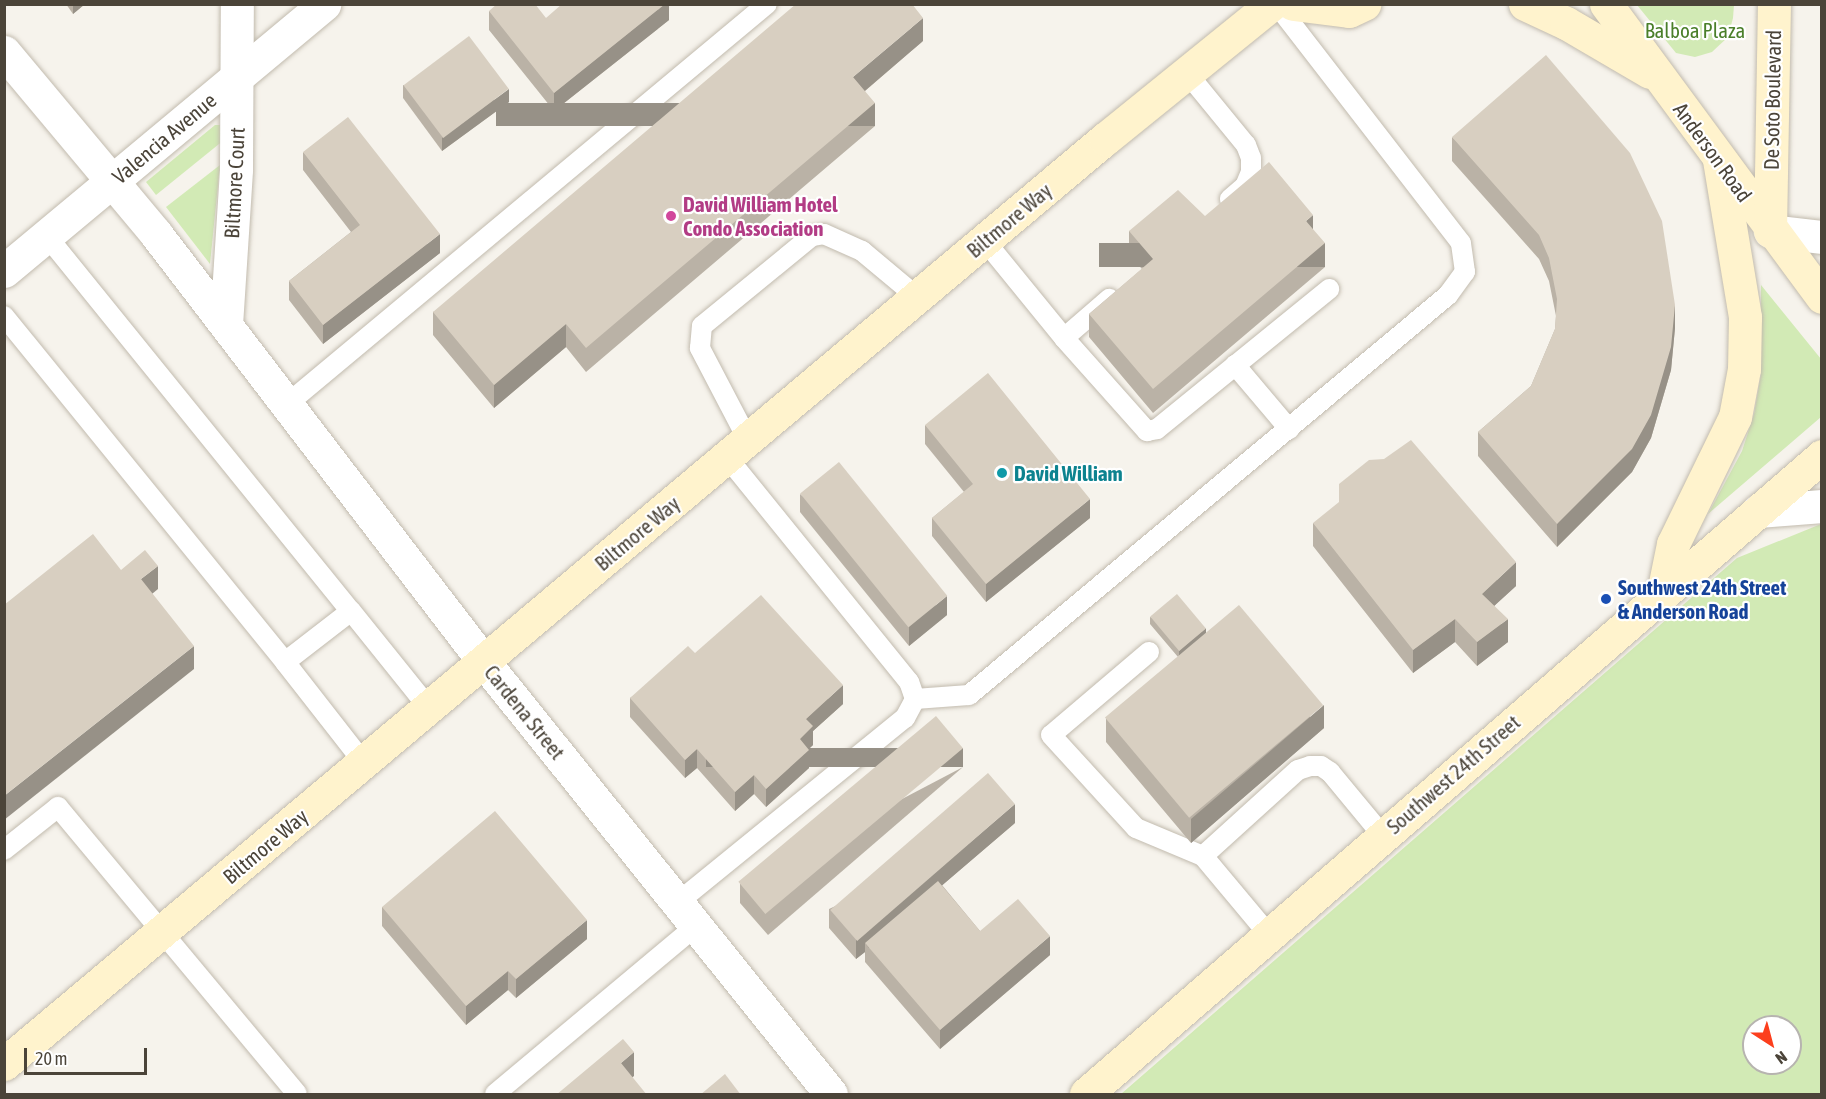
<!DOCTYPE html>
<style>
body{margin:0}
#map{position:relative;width:1826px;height:1099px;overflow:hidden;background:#f6f3ec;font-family:"Asap Condensed",sans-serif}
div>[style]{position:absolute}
.green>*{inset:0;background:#d2eab5}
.roads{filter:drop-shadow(0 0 2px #c2bbae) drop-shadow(0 0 2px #c2bbae)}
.lane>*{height:20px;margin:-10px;padding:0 10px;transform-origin:10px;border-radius:10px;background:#fff}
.street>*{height:33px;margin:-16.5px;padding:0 16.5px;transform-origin:16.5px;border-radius:16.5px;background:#fff}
.secondary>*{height:33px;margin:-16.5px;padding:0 16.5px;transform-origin:16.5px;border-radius:16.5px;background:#fff3cd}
.wall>*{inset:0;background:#bab2a6}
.shaded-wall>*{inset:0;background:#979187;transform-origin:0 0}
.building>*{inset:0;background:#d8cfc1;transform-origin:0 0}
.dots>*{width:16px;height:16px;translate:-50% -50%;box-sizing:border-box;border:3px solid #fff;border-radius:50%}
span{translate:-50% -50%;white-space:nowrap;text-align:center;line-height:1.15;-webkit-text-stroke:4.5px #fff;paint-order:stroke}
.park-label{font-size:21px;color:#4a7f2a}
.street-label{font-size:21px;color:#4b4439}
.hotel-label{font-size:21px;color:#b23c85;font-weight:700}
.left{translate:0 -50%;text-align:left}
.culture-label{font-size:21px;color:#0d838f;font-weight:700}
.transit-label{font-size:21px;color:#164399;font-weight:700}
.frame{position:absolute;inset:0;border:6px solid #4b4439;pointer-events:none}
.north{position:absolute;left:1742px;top:1015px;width:60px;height:60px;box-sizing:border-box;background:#fff;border:2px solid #b7b4b0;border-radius:50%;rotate:144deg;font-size:16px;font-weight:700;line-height:24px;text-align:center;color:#4b4439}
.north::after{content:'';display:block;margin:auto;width:21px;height:27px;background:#fc3f1d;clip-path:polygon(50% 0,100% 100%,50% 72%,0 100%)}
.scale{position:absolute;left:24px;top:1048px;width:123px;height:27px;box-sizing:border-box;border:3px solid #4b4439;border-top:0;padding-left:8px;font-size:18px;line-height:21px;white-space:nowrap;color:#4b4439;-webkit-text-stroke:4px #fff;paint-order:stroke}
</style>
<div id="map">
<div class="green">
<div style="clip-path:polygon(1637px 5px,1734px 5px,1733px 18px,1728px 37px,1712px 52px,1695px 57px,1676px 53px)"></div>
<div style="clip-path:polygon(215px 125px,220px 125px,224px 140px,156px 195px,146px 182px)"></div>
<div style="clip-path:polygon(220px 165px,210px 264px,166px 207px)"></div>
<div style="clip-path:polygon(1761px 285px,1821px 359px,1821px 417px,1708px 514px,1742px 451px,1754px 414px,1761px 374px)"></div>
<div style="clip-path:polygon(evenodd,1821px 524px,1821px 1094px,1121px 1094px,1737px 558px,1821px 524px,1754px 1027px,1790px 1027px,1790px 1063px,1754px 1063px,1754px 1027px)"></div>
</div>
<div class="roads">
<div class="lane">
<div style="left:1187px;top:73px;width:93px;rotate:50.7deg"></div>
<div style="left:1246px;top:145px;width:14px;rotate:69deg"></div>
<div style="left:1251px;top:158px;width:14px;rotate:90deg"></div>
<div style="left:1251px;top:172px;width:15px;rotate:113deg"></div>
<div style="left:1245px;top:186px;width:20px;rotate:139deg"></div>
<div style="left:46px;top:235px;width:484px;rotate:51deg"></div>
<div style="left:351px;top:611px;width:83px;rotate:142.3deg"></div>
<div style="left:285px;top:662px;width:128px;rotate:52deg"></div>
<div style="left:985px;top:241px;width:125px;rotate:50.8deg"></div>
<div style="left:1064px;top:338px;width:60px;rotate:-40.9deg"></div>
<div style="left:4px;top:316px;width:446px;rotate:50.9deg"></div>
<div style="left:1064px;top:338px;width:125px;rotate:48.3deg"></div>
<div style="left:1147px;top:431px;width:10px;rotate:-11deg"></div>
<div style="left:1157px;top:429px;width:222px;rotate:-39.1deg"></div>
<div style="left:1235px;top:365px;width:84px;rotate:49.8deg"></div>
<div style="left:286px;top:405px;width:626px;rotate:-39.82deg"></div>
<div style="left:748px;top:440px;width:104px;rotate:-117.6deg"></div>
<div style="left:700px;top:348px;width:22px;rotate:-85deg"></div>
<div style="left:702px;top:326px;width:142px;rotate:-39.3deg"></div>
<div style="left:812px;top:236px;width:12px;rotate:-9deg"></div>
<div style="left:824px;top:234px;width:42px;rotate:24.1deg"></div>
<div style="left:862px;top:251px;width:72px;rotate:39.9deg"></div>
<div style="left:351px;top:611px;width:124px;rotate:51.2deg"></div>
<div style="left:1149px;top:652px;width:128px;rotate:139.7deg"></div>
<div style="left:1051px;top:735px;width:126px;rotate:47.6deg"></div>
<div style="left:1136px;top:828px;width:73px;rotate:22.7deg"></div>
<div style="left:1203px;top:856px;width:103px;rotate:50.1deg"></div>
<div style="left:915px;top:699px;width:54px;rotate:-4.2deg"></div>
<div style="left:969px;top:695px;width:624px;rotate:-39.86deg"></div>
<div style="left:1448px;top:295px;width:29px;rotate:-54deg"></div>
<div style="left:1465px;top:272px;width:29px;rotate:-98deg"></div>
<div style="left:1461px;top:243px;width:302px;rotate:-127.7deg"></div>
<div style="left:4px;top:850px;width:69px;rotate:-38.5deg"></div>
<div style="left:58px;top:807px;width:373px;rotate:50.2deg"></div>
<div style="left:1203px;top:856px;width:128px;rotate:-42.2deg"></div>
<div style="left:1298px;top:770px;width:13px;rotate:-18deg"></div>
<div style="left:1310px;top:766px;width:11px"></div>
<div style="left:1321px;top:766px;width:11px;rotate:34deg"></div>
<div style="left:1330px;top:772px;width:83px;rotate:50.4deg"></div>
<div style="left:677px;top:903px;width:294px;rotate:-39.1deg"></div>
<div style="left:905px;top:718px;width:21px;rotate:-62deg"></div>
<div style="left:915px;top:699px;width:18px;rotate:-109deg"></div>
<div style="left:909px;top:682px;width:289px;rotate:-129deg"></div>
<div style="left:495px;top:1094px;width:262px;rotate:-39.9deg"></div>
</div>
<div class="street">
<div style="left:4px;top:52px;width:237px;rotate:50.1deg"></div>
<div style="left:156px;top:234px;width:539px;rotate:52.54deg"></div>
<div style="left:484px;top:662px;width:554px;rotate:51.23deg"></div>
<div style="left:1770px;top:231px;width:52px;rotate:6.6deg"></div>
<div style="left:4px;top:271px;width:417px;rotate:-39.8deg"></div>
<div style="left:226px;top:325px;width:156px;rotate:-86.3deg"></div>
<div style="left:236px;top:169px;width:165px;rotate:-89.7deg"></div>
<div style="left:1758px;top:511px;width:64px;rotate:-4.5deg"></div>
</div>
<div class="secondary">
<div style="left:1293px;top:4px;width:56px;rotate:7.1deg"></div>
<div style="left:1349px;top:11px;width:17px;rotate:-25deg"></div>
<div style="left:1525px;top:4px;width:45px;rotate:24.9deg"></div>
<div style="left:1566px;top:23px;width:97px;rotate:30.3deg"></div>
<div style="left:1606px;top:4px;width:364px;rotate:53.6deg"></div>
<div style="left:1770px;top:231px;width:227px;rotate:-89deg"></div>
<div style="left:1663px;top:593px;width:50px;rotate:-78.5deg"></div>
<div style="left:1673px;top:544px;width:141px;rotate:-64deg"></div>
<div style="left:1735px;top:417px;width:49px;rotate:-79.4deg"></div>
<div style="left:1744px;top:369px;width:52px;rotate:-88.9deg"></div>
<div style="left:1745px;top:317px;width:159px;rotate:-99.4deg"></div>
<div style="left:4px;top:1064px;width:1438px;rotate:-40.04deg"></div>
<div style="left:1105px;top:139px;width:215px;rotate:-39deg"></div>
<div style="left:1086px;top:1094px;width:974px;rotate:-40.92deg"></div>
</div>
</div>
<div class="wall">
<div style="clip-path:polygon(66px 4px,85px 4px,73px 14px)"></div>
<div style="clip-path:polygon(669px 4px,669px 20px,554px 111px,489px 30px,489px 11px,546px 18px)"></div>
<div style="clip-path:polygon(923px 41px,865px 91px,875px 126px,586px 372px,566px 347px,494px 408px,433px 335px,433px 312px)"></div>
<div style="clip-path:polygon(403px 85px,509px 102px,442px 151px,403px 98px)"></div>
<div style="clip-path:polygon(1452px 137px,1675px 328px,1671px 370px,1651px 438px,1632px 472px,1557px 547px,1478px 456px,1478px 432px,1531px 386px,1555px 329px,1556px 316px,1549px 281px,1539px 259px,1452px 161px)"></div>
<div style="clip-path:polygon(303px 152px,440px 253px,323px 344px,289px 300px,289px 281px,351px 232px,303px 170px)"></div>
<div style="clip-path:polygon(1205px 216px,1313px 230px,1325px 267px,1153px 413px,1089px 337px,1089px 314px,1142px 269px,1129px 255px,1129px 231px)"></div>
<div style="clip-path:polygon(925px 425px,1090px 518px,986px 602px,932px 536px,932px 518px,964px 492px,925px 444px)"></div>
<div style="clip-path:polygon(800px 494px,947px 615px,909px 646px,800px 512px)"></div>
<div style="clip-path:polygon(1313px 523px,1516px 586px,1494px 606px,1508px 642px,1477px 666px,1455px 642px,1413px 673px,1313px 546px)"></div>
<div style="clip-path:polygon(1150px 617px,1206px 633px,1324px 728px,1191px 843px,1106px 742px,1106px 719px,1178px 657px,1150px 624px)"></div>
<div style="clip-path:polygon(695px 653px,843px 704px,813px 731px,813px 745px,809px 749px,809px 768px,766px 807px,754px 794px,735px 811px,697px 768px,685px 778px,630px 717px,630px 698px)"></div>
<div style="clip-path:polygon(963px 767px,768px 935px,740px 903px,740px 884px)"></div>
<div style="clip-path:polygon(1015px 823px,942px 885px,980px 931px,1050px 955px,940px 1049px,865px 962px,865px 952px,856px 959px,829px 928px,829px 909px)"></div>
<div style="clip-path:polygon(382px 907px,587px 939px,516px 998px,508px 990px,466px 1025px,382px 926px)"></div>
</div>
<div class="shaded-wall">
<div style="clip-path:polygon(73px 4px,85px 4px,73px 14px)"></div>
<div style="clip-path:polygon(665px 4px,669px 4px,669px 20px,554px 111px,554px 93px)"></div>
<div style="clip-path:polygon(923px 18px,923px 41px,853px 101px,853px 77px)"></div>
<div style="clip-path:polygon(509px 89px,509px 102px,442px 151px,442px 138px)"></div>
<div style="left:875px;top:103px;width:23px;height:379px;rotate:90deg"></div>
<div style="clip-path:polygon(1313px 215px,1313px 238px,1306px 221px)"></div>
<div style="clip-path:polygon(440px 234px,440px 253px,323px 344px,323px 325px)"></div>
<div style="left:1325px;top:243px;width:24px;height:226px;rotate:90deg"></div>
<div style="clip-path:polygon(1675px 305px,1675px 328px,1671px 370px,1651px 438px,1632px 472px,1557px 547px,1557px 524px)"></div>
<div style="clip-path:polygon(566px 324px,566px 347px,494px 408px,494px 385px)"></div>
<div style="clip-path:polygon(1090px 499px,1090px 518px,986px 602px,986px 584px)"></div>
<div style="clip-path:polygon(1516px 562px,1516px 586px,1482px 617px,1482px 594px)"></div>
<div style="clip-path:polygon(158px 566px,158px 589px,141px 603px,141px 579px)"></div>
<div style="clip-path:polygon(947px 596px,947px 615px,909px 646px,909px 627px)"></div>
<div style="clip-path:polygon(1455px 619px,1455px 642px,1413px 673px,1413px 650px)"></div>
<div style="clip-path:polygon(1508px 619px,1508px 642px,1477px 666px,1477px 642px)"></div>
<div style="clip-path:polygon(1206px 628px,1206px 635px,1179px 658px,1179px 651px)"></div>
<div style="clip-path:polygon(194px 646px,194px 669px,4px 820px,4px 796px)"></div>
<div style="clip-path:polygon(843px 685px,843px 704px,813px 731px,813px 745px,800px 757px,800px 739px,806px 719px)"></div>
<div style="clip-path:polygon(1324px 705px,1324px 728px,1191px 843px,1191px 819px)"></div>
<div style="left:963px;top:748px;width:19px;height:257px;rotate:90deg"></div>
<div style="clip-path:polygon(697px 749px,697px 768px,685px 778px,685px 760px)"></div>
<div style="clip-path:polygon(809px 750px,809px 768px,766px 807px,766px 789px)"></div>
<div style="clip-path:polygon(754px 775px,754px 794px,735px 811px,735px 792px)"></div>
<div style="clip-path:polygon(1015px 804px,1015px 823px,869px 948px,865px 943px,865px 952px,856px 959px,856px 940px)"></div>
<div style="clip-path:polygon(587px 920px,587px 939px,516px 998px,516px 979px)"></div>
<div style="clip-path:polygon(1050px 936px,1050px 955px,940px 1049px,940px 1030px)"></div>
<div style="clip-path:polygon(508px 971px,508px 990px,466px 1025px,466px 1006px)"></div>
<div style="clip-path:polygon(634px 1052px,634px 1076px,621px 1087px,621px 1063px)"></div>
</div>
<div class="building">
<div style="clip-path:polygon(497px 4px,535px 4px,546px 18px,562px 4px,665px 4px,554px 93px,489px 11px)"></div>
<div style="clip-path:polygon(796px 4px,912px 4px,923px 18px,853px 77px,875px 103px,586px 348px,566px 324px,494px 385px,433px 312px)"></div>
<div style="left:469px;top:36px;width:66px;height:82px;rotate:53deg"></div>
<div style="clip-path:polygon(1546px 55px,1630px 153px,1662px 221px,1675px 305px,1671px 347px,1651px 415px,1632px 449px,1557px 524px,1478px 432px,1531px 386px,1555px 329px,1557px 299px,1549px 258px,1539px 235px,1452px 137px)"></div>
<div style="clip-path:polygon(348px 117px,440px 234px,323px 325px,289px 281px,360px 225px,303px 152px)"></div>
<div style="clip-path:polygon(1269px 162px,1313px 215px,1306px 221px,1325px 243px,1153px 389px,1089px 314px,1153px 259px,1129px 231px,1178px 190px,1205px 216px)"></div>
<div style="clip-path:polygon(988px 373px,1090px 499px,986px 584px,932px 518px,973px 484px,925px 425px)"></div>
<div style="clip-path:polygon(1411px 440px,1516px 562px,1482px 594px,1508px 619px,1477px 642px,1455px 619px,1413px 650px,1313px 523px,1339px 502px,1339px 484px,1369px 460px,1384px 459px)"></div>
<div style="left:839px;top:462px;width:172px;height:50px;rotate:51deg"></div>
<div style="clip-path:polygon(93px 534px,121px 570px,145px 550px,158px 566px,141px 579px,194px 646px,4px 796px,4px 605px)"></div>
<div style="left:1177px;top:594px;width:45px;height:35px;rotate:50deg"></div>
<div style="clip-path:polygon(761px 595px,843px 685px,806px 719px,813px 726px,800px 739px,809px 750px,766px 789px,754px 775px,735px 792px,697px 749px,685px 760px,630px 698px,688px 646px,695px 653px)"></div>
<div style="left:1239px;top:605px;width:131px;height:175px;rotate:50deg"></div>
<div style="left:936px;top:716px;width:42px;height:258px;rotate:50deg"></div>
<div style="left:988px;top:773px;width:41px;height:209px;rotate:49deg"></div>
<div style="clip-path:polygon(495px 811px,587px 920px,516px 979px,508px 971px,466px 1006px,382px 907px)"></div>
<div style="clip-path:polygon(938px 881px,980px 931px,1018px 899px,1050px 936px,940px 1030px,865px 943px)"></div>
<div style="clip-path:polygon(623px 1039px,634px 1052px,621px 1063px,647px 1095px,556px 1095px)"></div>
<div style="clip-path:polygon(725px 1074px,741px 1095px,700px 1095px)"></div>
</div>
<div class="dots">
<div style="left:671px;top:216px;background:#d1479c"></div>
<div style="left:1002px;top:473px;background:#0f9aa8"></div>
<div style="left:1606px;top:599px;background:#1a4fb4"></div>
</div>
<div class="park-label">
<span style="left:1695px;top:30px">Balboa Plaza</span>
</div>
<div class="street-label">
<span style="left:1772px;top:100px;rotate:-89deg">De Soto Boulevard</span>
<span style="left:164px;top:138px;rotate:-40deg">Valencia Avenue</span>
<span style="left:1713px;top:152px;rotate:54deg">Anderson Road</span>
<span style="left:234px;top:183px;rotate:-87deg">Biltmore Court</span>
<span style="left:1009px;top:220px;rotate:-40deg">Biltmore Way</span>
<span style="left:637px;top:533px;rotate:-40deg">Biltmore Way</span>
<span style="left:525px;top:712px;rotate:51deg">Cardena Street</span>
<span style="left:1453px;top:774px;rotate:-41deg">Southwest 24th Street</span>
<span style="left:265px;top:846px;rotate:-40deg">Biltmore Way</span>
</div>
<div class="hotel-label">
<span class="left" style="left:683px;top:216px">David William Hotel<br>Condo Association</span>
</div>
<div class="culture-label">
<span class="left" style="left:1014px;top:473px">David William</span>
</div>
<div class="transit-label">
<span class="left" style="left:1618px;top:599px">Southwest 24th Street<br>&amp; Anderson Road</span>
</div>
<div class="frame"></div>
<div class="north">N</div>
<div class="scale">20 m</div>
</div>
